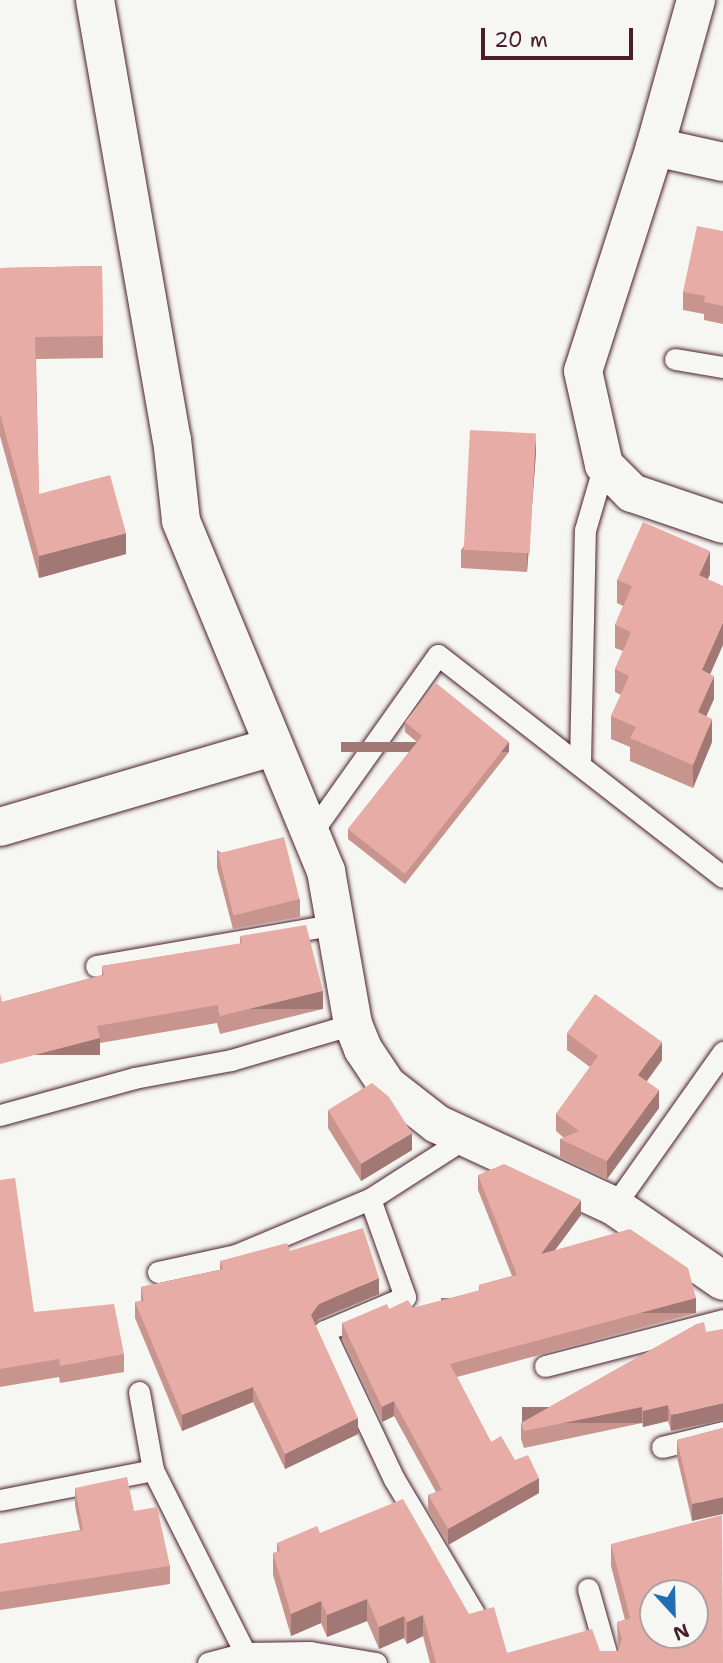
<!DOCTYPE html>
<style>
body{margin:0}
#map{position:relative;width:723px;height:1663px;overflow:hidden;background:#f6f6f2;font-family:"Shantell Sans",sans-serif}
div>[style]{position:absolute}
.roads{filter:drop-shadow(0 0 2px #4a1f2b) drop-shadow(0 0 2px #4a1f2b)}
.lane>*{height:21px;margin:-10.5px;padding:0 10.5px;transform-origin:10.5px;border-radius:10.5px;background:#f6f6f2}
.street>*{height:38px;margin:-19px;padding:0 19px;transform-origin:19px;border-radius:19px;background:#f6f6f2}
.wall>*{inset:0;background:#c7948e}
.shaded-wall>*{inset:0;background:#a27874;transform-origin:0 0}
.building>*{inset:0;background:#e7aca5;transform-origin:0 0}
span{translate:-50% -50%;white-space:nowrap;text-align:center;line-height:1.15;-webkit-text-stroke:6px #f6f6f2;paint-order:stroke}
.north{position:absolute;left:639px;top:1579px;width:70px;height:70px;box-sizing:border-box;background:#f6f6f2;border:2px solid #b1a0a2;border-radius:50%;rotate:158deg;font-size:19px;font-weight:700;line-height:28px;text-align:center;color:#4a1f2b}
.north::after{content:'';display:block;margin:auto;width:24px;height:32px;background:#1f6fb2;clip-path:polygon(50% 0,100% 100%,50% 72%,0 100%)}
.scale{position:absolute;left:481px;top:28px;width:152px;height:32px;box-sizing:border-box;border:4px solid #4a1f2b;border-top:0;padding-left:9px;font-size:21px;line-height:24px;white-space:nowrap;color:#4a1f2b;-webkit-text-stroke:5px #f6f6f2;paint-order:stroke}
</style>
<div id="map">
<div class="roads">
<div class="lane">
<div style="left:675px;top:359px;width:49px;rotate:9.5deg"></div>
<div style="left:580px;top:763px;width:233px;rotate:-88.8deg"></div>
<div style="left:585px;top:530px;width:68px;rotate:-73.7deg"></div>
<div style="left:312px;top:832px;width:217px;rotate:-54.6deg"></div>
<div style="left:438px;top:655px;width:361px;rotate:37.9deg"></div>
<div style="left:96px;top:966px;width:244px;rotate:-9.9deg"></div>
<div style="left:0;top:1115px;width:139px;rotate:-15.4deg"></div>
<div style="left:134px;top:1078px;width:99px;rotate:-10.5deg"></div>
<div style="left:231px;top:1060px;width:127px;rotate:-16.4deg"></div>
<div style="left:370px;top:1199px;width:104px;rotate:70.3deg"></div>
<div style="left:405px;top:1297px;width:88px;rotate:157.2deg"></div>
<div style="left:324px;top:1331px;width:164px;rotate:64.7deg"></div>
<div style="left:394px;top:1479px;width:156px;rotate:59.2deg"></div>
<div style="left:614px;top:1206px;width:189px;rotate:-54.7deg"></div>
<div style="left:158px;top:1272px;width:80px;rotate:-12.3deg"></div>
<div style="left:236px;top:1255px;width:145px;rotate:-22.7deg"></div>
<div style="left:370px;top:1199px;width:113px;rotate:-32.7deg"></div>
<div style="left:545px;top:1366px;width:184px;rotate:-14.5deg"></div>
<div style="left:139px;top:1392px;width:79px;rotate:79.8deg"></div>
<div style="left:153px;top:1470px;width:205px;rotate:63.3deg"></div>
<div style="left:662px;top:1447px;width:63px;rotate:-13.8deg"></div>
<div style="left:0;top:1500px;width:156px;rotate:-11.1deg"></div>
<div style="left:588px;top:1589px;width:77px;rotate:74.2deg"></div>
<div style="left:208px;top:1663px;width:38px;rotate:-15deg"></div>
<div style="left:245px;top:1653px;width:65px;rotate:-0.9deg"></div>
<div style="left:310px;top:1652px;width:67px;rotate:9.5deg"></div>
</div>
<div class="street">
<div style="left:95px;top:0;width:446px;rotate:80.1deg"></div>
<div style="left:172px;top:439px;width:82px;rotate:83.7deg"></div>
<div style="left:181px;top:521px;width:379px;rotate:67.5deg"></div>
<div style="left:326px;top:871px;width:155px;rotate:80deg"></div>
<div style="left:353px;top:1024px;width:27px;rotate:68deg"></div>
<div style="left:363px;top:1049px;width:43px;rotate:56.3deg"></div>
<div style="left:387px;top:1085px;width:63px;rotate:38deg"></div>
<div style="left:437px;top:1124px;width:195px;rotate:24.9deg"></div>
<div style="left:614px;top:1206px;width:132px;rotate:34.5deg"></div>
<div style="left:696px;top:0;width:153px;rotate:105.6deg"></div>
<div style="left:655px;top:147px;width:235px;rotate:107.8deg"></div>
<div style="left:583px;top:371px;width:96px;rotate:77.4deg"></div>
<div style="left:604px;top:465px;width:40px;rotate:45deg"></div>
<div style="left:632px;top:493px;width:96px;rotate:18.8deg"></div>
<div style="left:655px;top:147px;width:70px;rotate:12.4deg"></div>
<div style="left:0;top:827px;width:284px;rotate:-16.4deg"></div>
</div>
</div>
<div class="wall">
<div style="clip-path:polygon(723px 231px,723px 324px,704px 320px,704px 314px,683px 310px,683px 292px)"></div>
<div style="clip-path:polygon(102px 266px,103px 358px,36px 359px,39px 494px,126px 554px,39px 578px,0 436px,0 268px)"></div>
<div style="clip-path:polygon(536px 452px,527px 572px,461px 568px,461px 550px)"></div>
<div style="clip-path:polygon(710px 574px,708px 579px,710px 674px,714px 699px,706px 716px,712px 742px,693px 788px,630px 761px,630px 747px,611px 739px,611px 716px,621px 695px,615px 692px,615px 669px,623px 651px,615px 648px,615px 625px,623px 606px,617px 603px,617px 580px)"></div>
<div style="clip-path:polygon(405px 722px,509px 752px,405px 884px,348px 839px,348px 829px,417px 742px,405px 732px)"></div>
<div style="clip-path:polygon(217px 850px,300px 899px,300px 917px,233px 929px,217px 868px)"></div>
<div style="clip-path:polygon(240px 936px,323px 1009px,220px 1034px,217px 1023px,100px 1043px,100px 1055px,2px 1002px,102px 975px,102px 966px,240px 944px)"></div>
<div style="clip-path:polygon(567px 1033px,662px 1060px,647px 1081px,659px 1108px,607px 1179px,560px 1157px,560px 1139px,564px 1138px,556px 1131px,556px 1114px,590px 1067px,567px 1050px)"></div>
<div style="clip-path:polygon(328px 1110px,412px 1150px,361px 1181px,328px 1128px)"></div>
<div style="clip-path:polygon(478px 1175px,581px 1215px,555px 1250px,696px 1313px,457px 1377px,491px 1442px,515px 1460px,539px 1493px,448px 1545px,428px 1510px,428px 1495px,436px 1492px,394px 1416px,382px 1422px,342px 1338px,342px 1323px,389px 1309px,413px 1308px,479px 1291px,479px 1285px,512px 1276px,478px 1190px)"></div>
<div style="clip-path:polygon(0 1180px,34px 1312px,124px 1354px,124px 1372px,60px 1383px,59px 1377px,0 1387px)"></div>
<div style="clip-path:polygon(290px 1251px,379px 1294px,319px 1319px,315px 1324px,358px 1434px,285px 1469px,253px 1402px,182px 1431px,135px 1318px,135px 1302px,141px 1301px,141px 1287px,220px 1270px,220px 1261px)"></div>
<div style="clip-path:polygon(697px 1324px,671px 1431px,668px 1421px,643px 1427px,642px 1423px,524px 1448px,521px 1439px,521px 1423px)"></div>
<div style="clip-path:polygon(723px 1428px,692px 1521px,677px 1457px,677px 1440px)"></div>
<div style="clip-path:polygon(75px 1488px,134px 1511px,170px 1566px,170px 1584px,0 1610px,0 1544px,80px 1530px,75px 1506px)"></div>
<div style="clip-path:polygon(320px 1533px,469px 1614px,507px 1653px,618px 1651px,617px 1622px,625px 1620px,611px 1566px,611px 1544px,723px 1663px,430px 1663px,423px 1636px,407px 1644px,404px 1638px,379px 1649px,367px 1621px,327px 1637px,321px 1623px,291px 1636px,273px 1575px,273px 1553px,277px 1552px,277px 1543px)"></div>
</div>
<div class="shaded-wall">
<div style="clip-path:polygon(536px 434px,536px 452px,527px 572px,527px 555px)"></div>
<div style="clip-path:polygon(126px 533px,126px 554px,39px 578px,39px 556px)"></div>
<div style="clip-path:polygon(710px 551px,710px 574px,699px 598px,699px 575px)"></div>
<div style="clip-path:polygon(723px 622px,723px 645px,702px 693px,702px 670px)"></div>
<div style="clip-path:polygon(714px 676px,714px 699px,698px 735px,698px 712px)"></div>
<div style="clip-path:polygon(712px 719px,712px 742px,693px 788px,693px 765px)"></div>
<div style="left:509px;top:742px;width:10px;height:168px;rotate:90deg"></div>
<div style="left:323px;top:991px;width:18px;height:106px;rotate:90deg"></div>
<div style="left:100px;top:1038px;width:17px;height:103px;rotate:90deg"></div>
<div style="clip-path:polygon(662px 1042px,662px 1060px,638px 1093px,638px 1075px)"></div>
<div style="clip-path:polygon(659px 1090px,659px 1108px,607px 1179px,607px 1161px)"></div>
<div style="clip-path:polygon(412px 1133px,412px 1150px,361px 1181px,361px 1164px)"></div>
<div style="clip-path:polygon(581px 1200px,581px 1215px,541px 1269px,541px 1254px)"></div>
<div style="clip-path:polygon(379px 1278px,379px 1294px,319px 1319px,311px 1330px,311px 1315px,319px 1304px)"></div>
<div style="left:696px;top:1298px;width:15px;height:255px;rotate:90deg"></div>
<div style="clip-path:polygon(253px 1387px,253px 1402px,182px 1431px,182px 1415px)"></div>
<div style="clip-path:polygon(394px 1401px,394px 1416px,382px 1422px,382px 1407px)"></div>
<div style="clip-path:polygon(723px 1403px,723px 1420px,671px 1431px,671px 1415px)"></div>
<div style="clip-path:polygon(668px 1405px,668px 1421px,643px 1427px,643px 1411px)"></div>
<div style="left:642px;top:1407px;width:16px;height:120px;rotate:90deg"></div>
<div style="clip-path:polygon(358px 1418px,358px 1434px,285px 1469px,285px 1454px)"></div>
<div style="clip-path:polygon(539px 1478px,539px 1493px,448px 1545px,448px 1529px)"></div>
<div style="clip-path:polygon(723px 1497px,723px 1514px,692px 1521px,692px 1504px)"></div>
<div style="clip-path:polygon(367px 1599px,367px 1621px,327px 1637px,327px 1615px)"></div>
<div style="clip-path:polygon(321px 1601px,321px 1623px,291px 1636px,291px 1614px)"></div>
<div style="clip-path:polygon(423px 1615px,423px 1636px,407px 1644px,407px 1622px)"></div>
<div style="clip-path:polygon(404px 1616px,404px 1638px,379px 1649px,379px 1627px)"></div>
</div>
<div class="building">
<div style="clip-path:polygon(697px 226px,723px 231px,723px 306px,704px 302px,705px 296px,683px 292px)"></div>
<div style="clip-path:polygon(102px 266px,103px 336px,35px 337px,39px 494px,110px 475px,126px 533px,39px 556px,0 414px,0 268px)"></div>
<div style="left:470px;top:430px;width:66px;height:120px;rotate:3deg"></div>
<div style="clip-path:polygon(643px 522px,710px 551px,699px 575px,723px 586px,723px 622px,702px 670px,714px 676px,698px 712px,712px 719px,693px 765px,630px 738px,636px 727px,611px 716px,629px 676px,615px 669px,631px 632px,615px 625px,632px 586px,617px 580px)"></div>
<div style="clip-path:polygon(436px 683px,509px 742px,405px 874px,348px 829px,422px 736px,405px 722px)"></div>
<div style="left:284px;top:837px;width:64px;height:68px;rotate:76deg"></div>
<div style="clip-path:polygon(306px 925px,323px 991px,220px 1016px,217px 1005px,97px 1026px,100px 1038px,0 1064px,0 993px,2px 1002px,104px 975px,102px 966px,242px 943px,240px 936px)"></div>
<div style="clip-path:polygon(595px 994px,662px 1042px,638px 1075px,659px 1090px,607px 1161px,560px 1139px,579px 1131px,556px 1114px,598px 1056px,567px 1033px)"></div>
<div style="clip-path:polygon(372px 1083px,389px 1097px,412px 1133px,361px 1164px,328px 1110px)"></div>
<div style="clip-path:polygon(504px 1164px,581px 1200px,541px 1254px,630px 1229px,688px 1268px,696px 1298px,450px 1364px,491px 1442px,501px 1436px,515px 1460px,528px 1455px,539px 1478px,448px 1529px,428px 1495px,442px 1490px,394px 1401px,382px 1407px,342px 1323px,387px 1304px,389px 1309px,408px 1300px,413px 1308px,480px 1290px,479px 1285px,517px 1275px,478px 1175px)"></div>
<div style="clip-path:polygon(15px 1178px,34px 1312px,114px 1304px,124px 1354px,60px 1366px,59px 1359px,0 1369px,0 1180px)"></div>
<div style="clip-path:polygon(363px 1228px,379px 1278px,319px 1304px,311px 1315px,358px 1418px,285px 1454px,253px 1387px,182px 1415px,135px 1302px,144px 1301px,141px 1287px,223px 1269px,220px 1261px,287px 1243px,290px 1251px)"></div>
<div style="clip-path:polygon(704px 1322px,706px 1332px,723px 1329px,723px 1403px,671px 1415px,668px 1405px,643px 1411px,642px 1407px,524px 1431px,521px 1423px,697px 1324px)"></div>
<div style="clip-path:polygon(723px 1428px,723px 1497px,692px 1504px,677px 1440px)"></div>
<div style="clip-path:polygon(127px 1477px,134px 1511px,157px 1507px,170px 1566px,0 1592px,0 1544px,83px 1530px,75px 1488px)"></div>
<div style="clip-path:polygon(evenodd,403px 1499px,469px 1614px,494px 1607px,507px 1653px,592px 1629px,600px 1651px,618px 1651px,622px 1639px,617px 1622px,630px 1618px,611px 1544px,722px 1515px,723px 1663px,436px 1663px,423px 1615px,407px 1622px,404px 1616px,379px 1627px,367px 1599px,327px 1615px,321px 1601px,291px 1614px,273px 1553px,280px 1551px,277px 1543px,317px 1526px,320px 1533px,403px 1499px,653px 1593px,695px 1593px,695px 1635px,653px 1635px,653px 1593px)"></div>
</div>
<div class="north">N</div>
<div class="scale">20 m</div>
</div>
